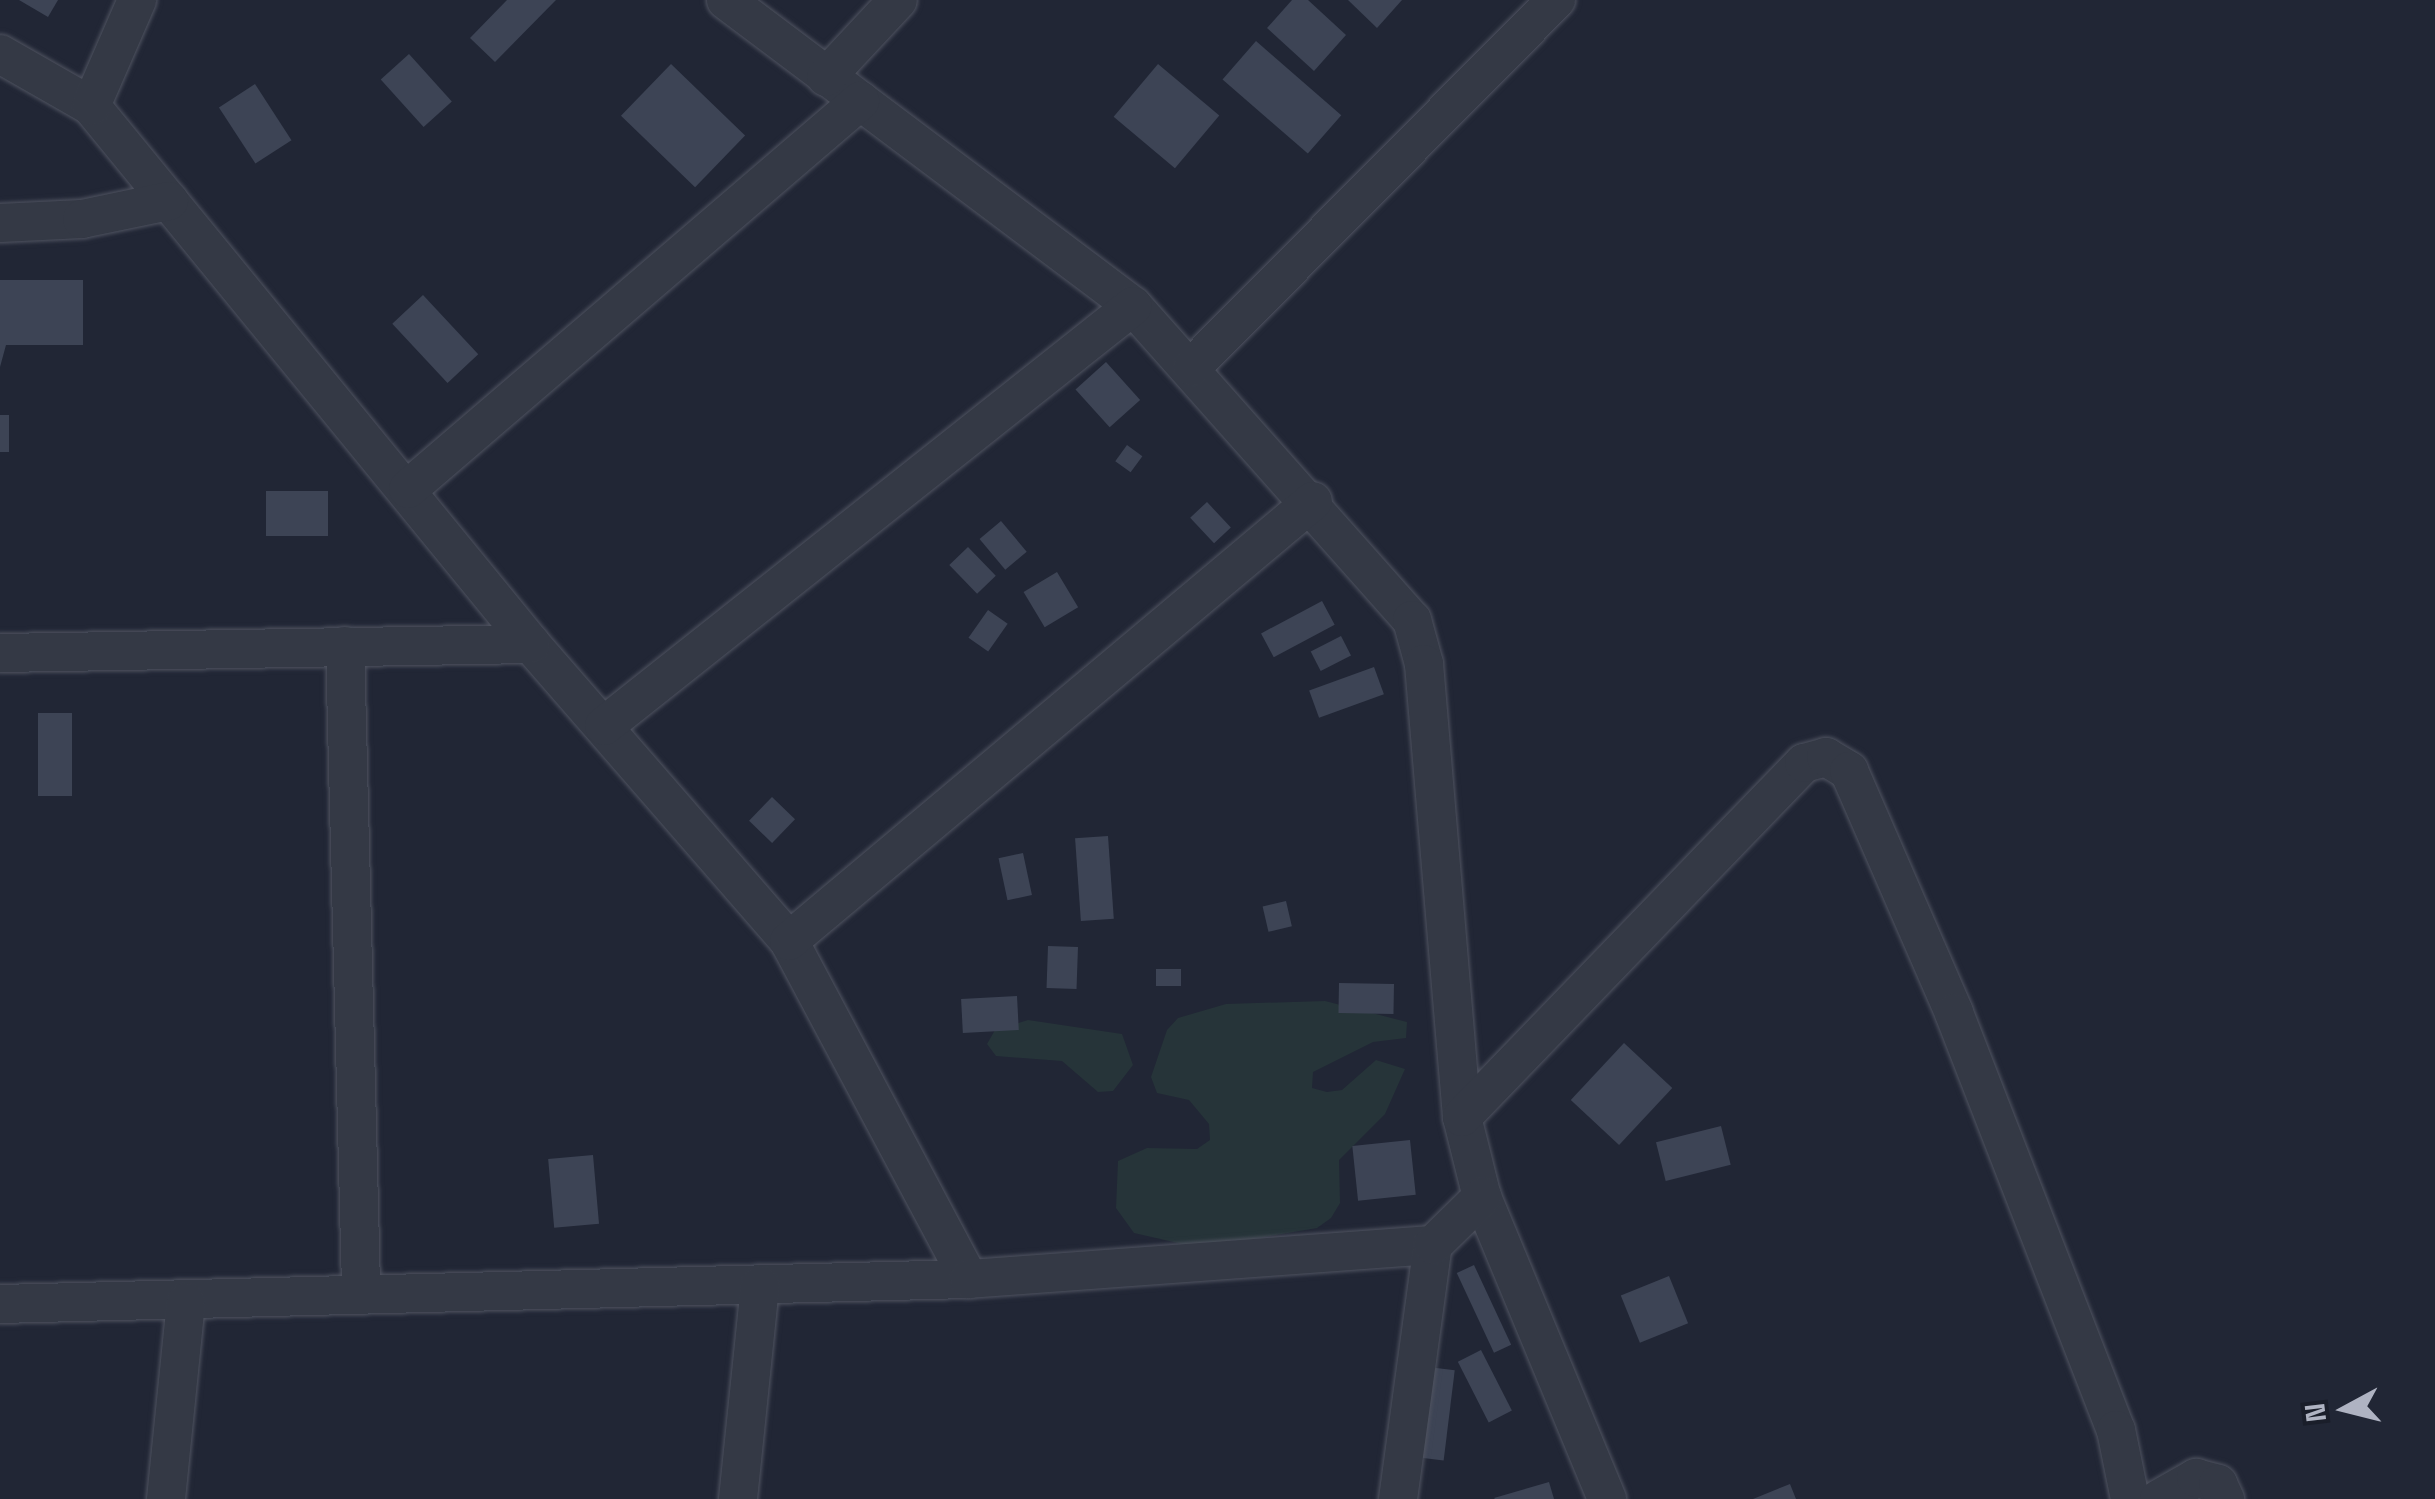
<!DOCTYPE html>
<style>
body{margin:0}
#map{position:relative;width:2435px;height:1499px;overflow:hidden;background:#212635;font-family:"Space Grotesk",sans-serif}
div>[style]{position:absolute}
.green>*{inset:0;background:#263439}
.building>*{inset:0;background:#3d4455;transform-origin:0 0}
.roads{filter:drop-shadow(0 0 2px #4f5360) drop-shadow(0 0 2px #4f5360)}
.minor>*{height:38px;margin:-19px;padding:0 19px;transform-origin:19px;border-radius:19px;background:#343945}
span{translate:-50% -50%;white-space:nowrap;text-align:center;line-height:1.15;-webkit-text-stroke:8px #1a1e2a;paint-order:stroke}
.north{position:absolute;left:2295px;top:1359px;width:100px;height:100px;-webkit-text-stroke:8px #1a1e2a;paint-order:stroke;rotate:263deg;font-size:28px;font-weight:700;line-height:40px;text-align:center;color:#afb3c2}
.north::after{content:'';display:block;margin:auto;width:35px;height:45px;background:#afb3c2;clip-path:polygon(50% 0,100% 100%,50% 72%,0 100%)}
</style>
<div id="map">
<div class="green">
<div style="clip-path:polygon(1325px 1001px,1407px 1022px,1406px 1038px,1373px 1042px,1313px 1072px,1312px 1088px,1327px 1092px,1342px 1090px,1376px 1060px,1405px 1069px,1385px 1114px,1339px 1160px,1340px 1203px,1331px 1218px,1317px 1228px,1200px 1248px,1134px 1233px,1116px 1208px,1118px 1161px,1147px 1148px,1197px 1149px,1210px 1140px,1209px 1124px,1189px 1100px,1157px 1093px,1151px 1077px,1167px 1030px,1178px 1018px,1226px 1004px)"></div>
<div style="clip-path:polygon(1028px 1020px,1122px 1034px,1133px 1065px,1113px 1091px,1098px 1092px,1062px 1061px,996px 1056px,987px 1044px,995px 1030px)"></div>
</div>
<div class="building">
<div style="clip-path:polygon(19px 0,58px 0,48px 17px)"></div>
<div style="clip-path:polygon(507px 0,556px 0,495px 62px,470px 38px)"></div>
<div style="clip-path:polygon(1292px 0,1308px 0,1346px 35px,1314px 71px,1267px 28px)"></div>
<div style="clip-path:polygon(1348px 0,1402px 0,1377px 28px)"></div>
<div style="left:1256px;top:41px;width:113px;height:51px;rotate:41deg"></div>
<div style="left:409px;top:54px;width:64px;height:38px;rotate:48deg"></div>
<div style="left:671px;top:64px;width:103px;height:72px;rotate:44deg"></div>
<div style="left:1158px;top:64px;width:80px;height:69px;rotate:40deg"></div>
<div style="left:255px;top:84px;width:67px;height:43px;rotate:57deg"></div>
<div style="clip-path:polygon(0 280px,83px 280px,83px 345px,6px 345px,0 367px)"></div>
<div style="left:423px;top:295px;width:81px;height:42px;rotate:47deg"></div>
<div style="left:1106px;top:362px;width:51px;height:41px;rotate:48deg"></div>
<div style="left:0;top:415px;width:9px;height:37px"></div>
<div style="left:1127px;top:445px;width:19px;height:20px;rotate:36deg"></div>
<div style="left:328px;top:491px;width:45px;height:62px;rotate:90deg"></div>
<div style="left:1207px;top:502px;width:35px;height:23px;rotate:47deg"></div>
<div style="left:1001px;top:521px;width:40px;height:28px;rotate:50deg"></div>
<div style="left:968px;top:547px;width:40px;height:26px;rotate:46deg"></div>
<div style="left:1057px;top:572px;width:41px;height:39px;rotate:59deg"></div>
<div style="left:1322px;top:601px;width:27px;height:69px;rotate:62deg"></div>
<div style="left:988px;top:610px;width:24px;height:34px;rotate:35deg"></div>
<div style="left:1341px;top:636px;width:22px;height:34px;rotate:63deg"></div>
<div style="left:1374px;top:667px;width:29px;height:69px;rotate:70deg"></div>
<div style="left:38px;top:713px;width:34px;height:83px"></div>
<div style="left:772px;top:797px;width:32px;height:33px;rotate:44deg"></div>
<div style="left:1108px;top:836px;width:83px;height:33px;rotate:86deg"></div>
<div style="left:1023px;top:853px;width:43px;height:25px;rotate:78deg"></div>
<div style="left:1286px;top:901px;width:26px;height:24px;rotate:77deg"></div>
<div style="left:1048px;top:946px;width:30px;height:42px;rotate:2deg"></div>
<div style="left:1156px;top:969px;width:25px;height:17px"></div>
<div style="left:1339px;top:983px;width:55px;height:30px;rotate:1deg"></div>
<div style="left:1017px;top:996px;width:34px;height:56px;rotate:87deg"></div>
<div style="left:1624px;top:1043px;width:66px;height:78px;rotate:43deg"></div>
<div style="left:1721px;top:1126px;width:40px;height:67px;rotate:76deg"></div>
<div style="left:1410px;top:1140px;width:55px;height:58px;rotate:84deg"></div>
<div style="left:593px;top:1155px;width:69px;height:45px;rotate:85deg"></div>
<div style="left:1474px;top:1265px;width:88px;height:19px;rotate:65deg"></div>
<div style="left:1669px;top:1276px;width:51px;height:52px;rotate:68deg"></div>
<div style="left:1481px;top:1350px;width:68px;height:26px;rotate:63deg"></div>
<div style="left:1420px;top:1366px;width:35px;height:91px;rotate:7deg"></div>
<div style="clip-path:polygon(1549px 1482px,1554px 1499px,1495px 1499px,1494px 1498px)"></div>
<div style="clip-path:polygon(1790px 1484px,1796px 1499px,1753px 1499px)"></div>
</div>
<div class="roads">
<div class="minor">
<div style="left:726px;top:0;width:509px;rotate:36.94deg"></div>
<div style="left:1133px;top:306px;width:420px;rotate:48.4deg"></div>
<div style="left:1412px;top:620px;width:46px;rotate:74.7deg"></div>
<div style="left:1424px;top:664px;width:455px;rotate:85.2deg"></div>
<div style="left:1462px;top:1117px;width:82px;rotate:76deg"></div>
<div style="left:1482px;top:1197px;width:327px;rotate:67.5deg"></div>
<div style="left:0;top:54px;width:105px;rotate:29.7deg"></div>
<div style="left:91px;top:106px;width:695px;rotate:50.72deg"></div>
<div style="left:531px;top:644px;width:393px;rotate:49deg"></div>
<div style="left:789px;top:941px;width:383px;rotate:62deg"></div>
<div style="left:826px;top:77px;width:105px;rotate:-46.9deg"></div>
<div style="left:91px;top:106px;width:116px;rotate:-66.5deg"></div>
<div style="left:0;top:223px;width:82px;rotate:-2.8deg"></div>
<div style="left:82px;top:219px;width:89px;rotate:-11.7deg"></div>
<div style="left:1192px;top:367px;width:517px;rotate:-45.24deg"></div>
<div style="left:408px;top:489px;width:596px;rotate:-40.64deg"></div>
<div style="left:345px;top:646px;width:643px;rotate:88.57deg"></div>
<div style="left:0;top:653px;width:531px;rotate:-0.97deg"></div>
<div style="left:604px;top:726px;width:675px;rotate:-38.45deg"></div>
<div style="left:789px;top:941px;width:684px;rotate:-40.02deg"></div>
<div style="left:1462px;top:1117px;width:492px;rotate:-46deg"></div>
<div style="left:1804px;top:763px;width:23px;rotate:-15deg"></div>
<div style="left:1826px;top:757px;width:27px;rotate:31deg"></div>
<div style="left:1849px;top:771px;width:264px;rotate:66.5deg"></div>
<div style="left:1954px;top:1013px;width:447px;rotate:68.8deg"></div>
<div style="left:2116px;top:1430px;width:70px;rotate:78.5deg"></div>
<div style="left:0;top:1304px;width:969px;rotate:-1.48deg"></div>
<div style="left:969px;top:1279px;width:465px;rotate:-4.2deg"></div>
<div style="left:166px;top:1499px;width:198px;rotate:-84.2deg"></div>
<div style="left:738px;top:1499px;width:215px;rotate:-84.1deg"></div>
<div style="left:1398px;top:1499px;width:256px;rotate:-82.2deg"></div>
<div style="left:1433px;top:1245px;width:69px;rotate:-44.4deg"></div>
<div style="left:2159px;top:1499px;width:43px;rotate:-29.6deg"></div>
<div style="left:2196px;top:1478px;width:23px;rotate:15deg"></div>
<div style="left:2218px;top:1484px;width:17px;rotate:65deg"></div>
</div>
</div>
<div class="north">N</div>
</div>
